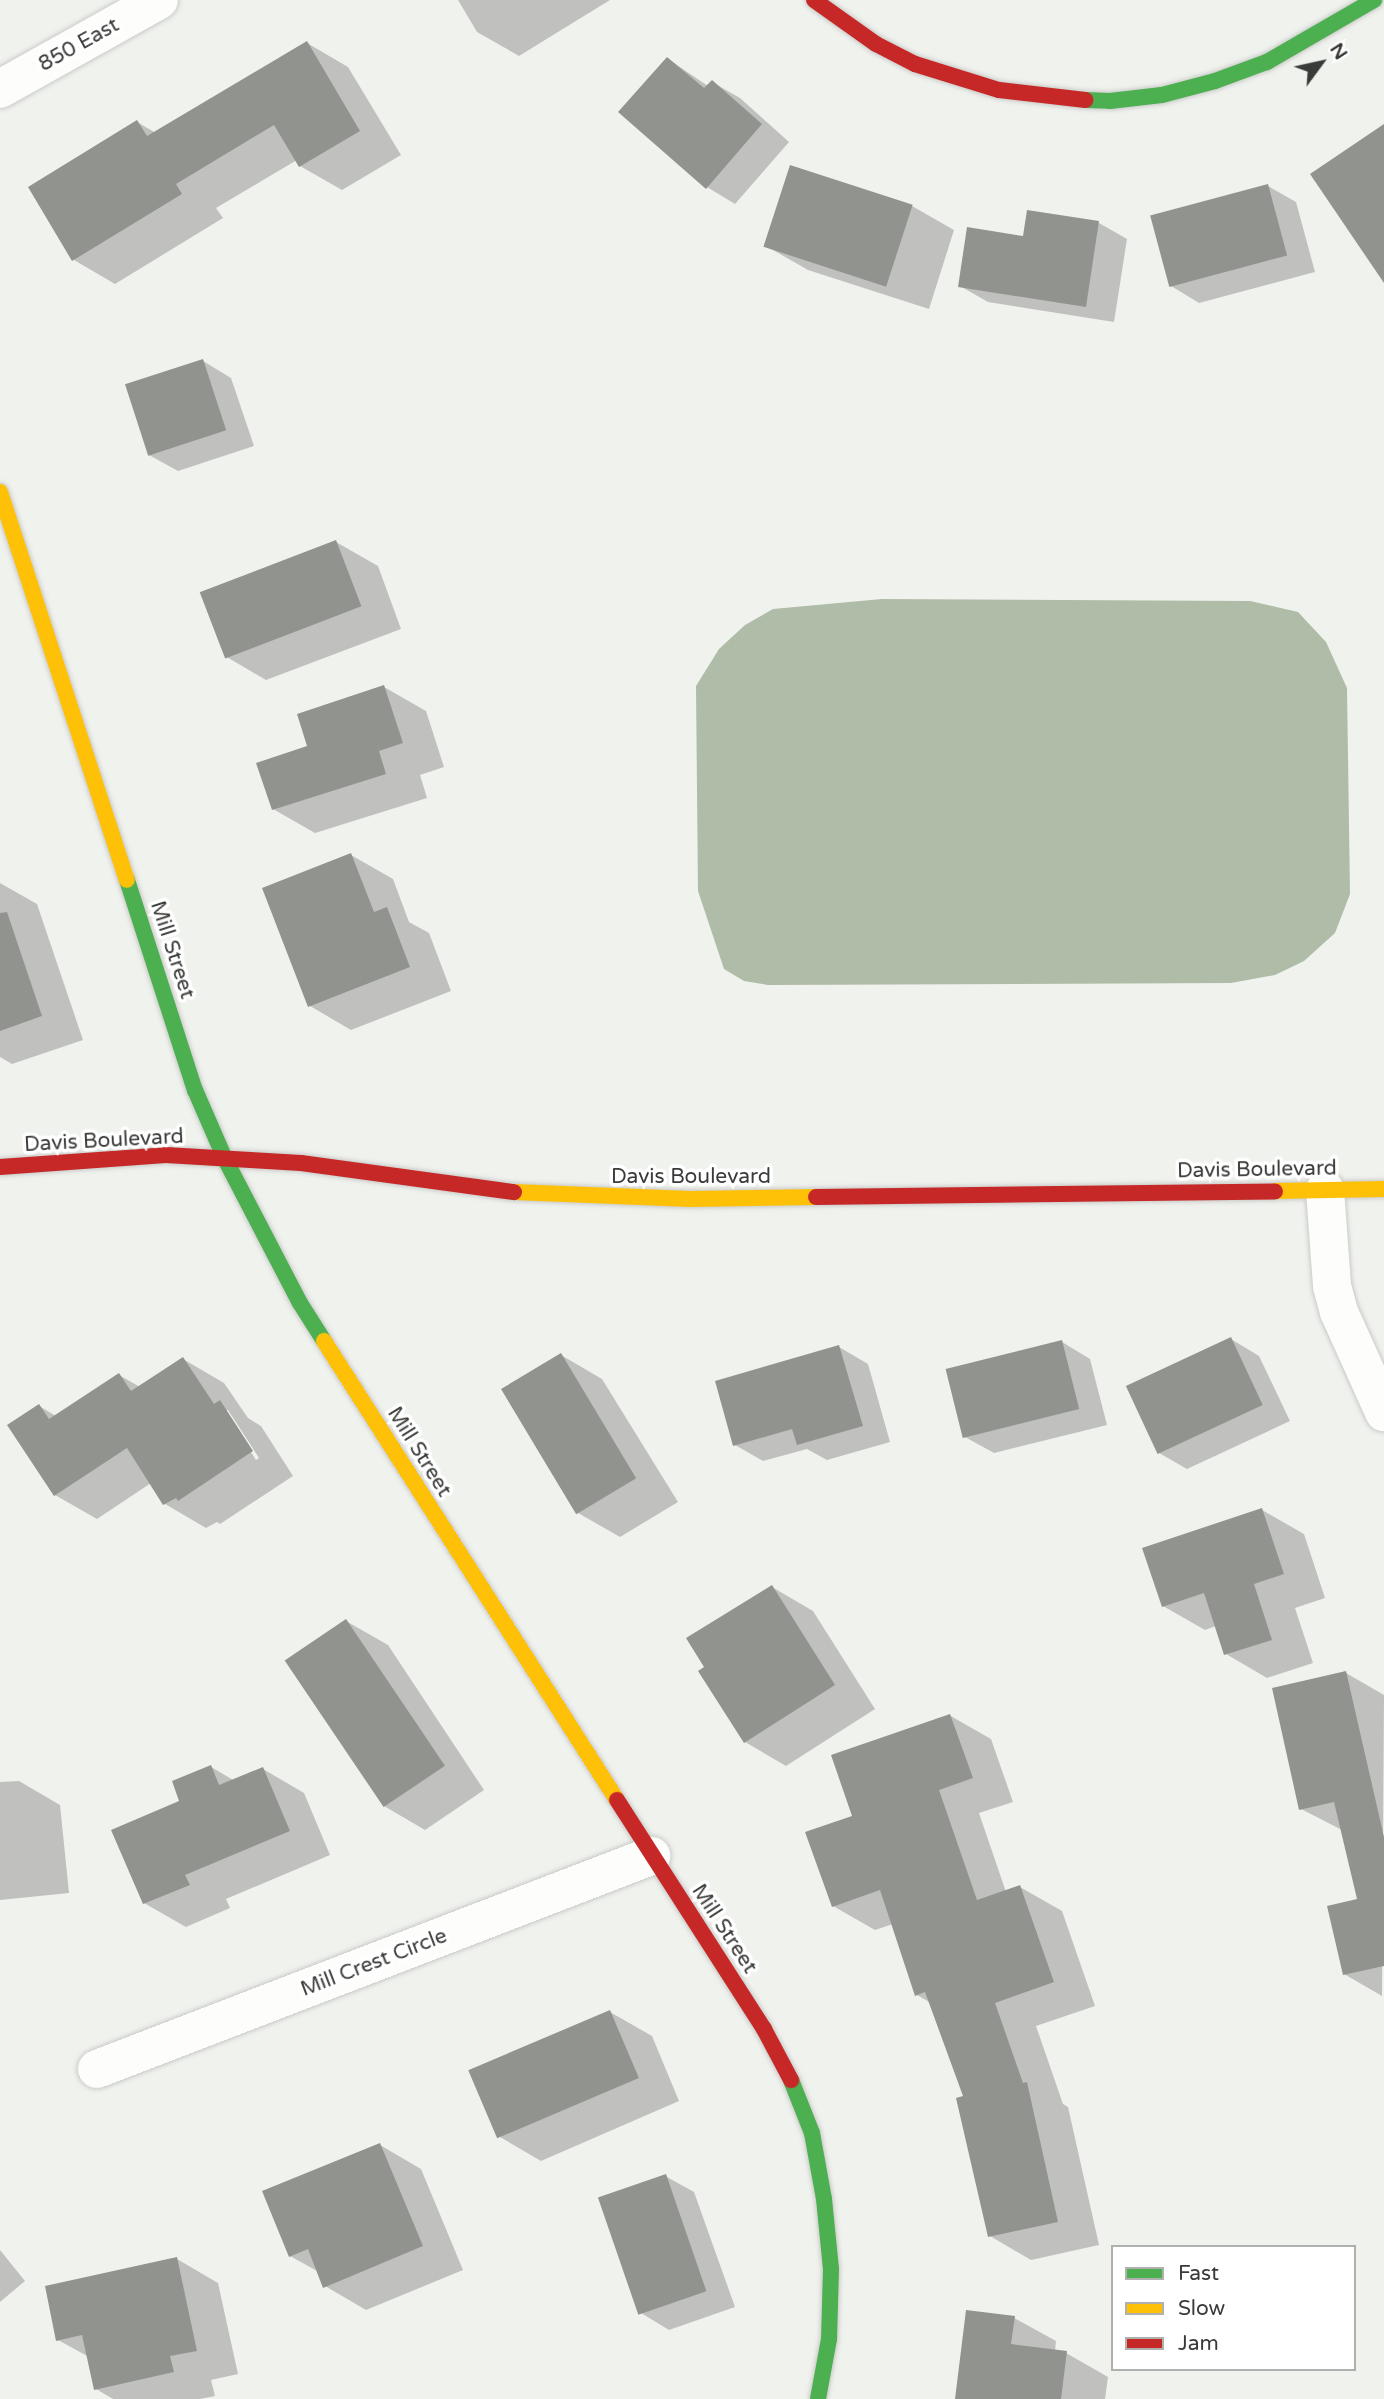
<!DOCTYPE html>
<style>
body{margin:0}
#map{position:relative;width:1384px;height:2399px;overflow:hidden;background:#f0f2ee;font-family:"Varela Round",sans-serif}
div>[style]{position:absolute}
.water>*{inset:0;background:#afbca7}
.shadow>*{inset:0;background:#0003}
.building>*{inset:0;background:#91948e;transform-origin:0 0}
.roads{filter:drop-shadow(0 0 2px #cacbc8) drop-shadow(0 0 2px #cacbc8)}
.street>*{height:38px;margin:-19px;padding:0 19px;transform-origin:19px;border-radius:19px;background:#fdfdfc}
.fast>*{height:16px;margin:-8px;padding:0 8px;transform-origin:8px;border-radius:8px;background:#4caf50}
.slow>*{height:16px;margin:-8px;padding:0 8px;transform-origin:8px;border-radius:8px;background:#ffc107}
.jam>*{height:16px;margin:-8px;padding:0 8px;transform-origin:8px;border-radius:8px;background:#c62828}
span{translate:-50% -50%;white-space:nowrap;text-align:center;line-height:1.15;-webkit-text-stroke:7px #fff;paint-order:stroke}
.street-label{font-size:21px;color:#393b38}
.legend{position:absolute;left:1111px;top:2245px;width:245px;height:126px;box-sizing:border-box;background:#fff;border:2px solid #b0b1af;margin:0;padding:9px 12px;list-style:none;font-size:21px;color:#393b38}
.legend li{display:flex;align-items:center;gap:14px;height:35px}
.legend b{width:35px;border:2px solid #b0b1af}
.north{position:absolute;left:1286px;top:28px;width:70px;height:70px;-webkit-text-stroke:5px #fff;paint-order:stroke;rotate:57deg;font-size:19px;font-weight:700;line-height:28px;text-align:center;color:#393b38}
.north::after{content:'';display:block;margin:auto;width:24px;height:32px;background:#393b38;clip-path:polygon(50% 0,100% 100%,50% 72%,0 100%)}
</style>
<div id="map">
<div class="water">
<div style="clip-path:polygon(882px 599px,1250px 601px,1298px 612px,1326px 642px,1347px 688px,1350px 894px,1335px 933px,1304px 961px,1275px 975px,1231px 983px,768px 985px,744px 981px,724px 969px,698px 891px,696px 686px,719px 649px,745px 625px,773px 609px)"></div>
</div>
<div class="shadow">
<div style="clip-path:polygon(458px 0,610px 0,519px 56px,477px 32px)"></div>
<div style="clip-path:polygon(307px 43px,348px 67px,401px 155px,342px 190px,300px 166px,297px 160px,216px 208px,223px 218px,115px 284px,74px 260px,137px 122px,156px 133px)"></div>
<div style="clip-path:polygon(668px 59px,708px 86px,712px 82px,740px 98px,789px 142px,735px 204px,707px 187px)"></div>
<div style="clip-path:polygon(1268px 186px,1296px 202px,1315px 272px,1199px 303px,1171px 286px)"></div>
<div style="clip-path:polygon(912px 206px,954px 230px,929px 309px,808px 270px,766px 246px)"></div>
<div style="clip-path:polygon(1099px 223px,1127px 239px,1114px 322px,988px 302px,960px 286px,1024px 238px)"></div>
<div style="clip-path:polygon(203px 361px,231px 378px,254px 446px,178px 471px,149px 455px)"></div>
<div style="clip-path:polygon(336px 542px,378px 566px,401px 629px,266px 680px,225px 656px)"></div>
<div style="clip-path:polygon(384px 687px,426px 711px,444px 767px,420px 775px,427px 798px,315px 833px,273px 809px,309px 747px)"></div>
<div style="clip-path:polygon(351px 855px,393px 879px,409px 922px,429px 933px,451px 991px,351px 1030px,310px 1006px)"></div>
<div style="clip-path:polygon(0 883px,37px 904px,83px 1040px,12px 1064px,0 1057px)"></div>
<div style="clip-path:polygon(1231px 1339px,1259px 1356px,1290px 1421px,1187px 1469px,1159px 1453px)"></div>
<div style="clip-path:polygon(1062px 1342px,1090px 1359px,1107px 1425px,994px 1453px,965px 1437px)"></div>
<div style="clip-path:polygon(839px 1347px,868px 1364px,890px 1442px,827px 1460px,807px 1449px,763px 1461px,735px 1445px)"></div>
<div style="clip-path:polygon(561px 1355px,602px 1379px,678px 1502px,620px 1537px,578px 1513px)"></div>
<div style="clip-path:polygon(evenodd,183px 1359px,224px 1383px,248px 1418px,261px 1426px,293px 1476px,220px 1524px,217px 1522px,206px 1528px,165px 1504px,151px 1483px,97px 1519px,55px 1495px,39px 1406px,56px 1416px,119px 1375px,140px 1387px,183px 1359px,224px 1410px,228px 1410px,259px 1458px,256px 1460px,224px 1410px)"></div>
<div style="clip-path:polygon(1262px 1510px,1304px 1534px,1325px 1598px,1295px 1608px,1313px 1663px,1267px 1678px,1226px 1654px,1216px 1626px,1205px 1630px,1163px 1606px)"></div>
<div style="clip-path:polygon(772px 1587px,813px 1611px,875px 1709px,786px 1766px,745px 1742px)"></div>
<div style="clip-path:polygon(346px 1621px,388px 1645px,484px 1790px,425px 1830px,384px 1806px,287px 1661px)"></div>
<div style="clip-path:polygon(1346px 1673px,1384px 1695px,1382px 1996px,1344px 1974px,1359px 1901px,1342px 1830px,1301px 1809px)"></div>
<div style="clip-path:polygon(949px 1715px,991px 1739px,1013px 1802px,979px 1813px,1006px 1892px,1020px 1887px,1062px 1911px,1095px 2006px,1036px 2026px,1063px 2104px,1068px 2107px,1099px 2245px,1031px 2260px,990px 2236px,965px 2098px,931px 2003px,917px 1995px,893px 1924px,875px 1930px,833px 1906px,854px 1817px)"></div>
<div style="clip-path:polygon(211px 1767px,235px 1781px,263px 1769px,304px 1793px,330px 1855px,226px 1899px,230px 1908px,186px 1927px,144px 1903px,182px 1802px)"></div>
<div style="clip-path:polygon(19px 1781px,60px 1805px,69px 1893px,0 1900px,0 1782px)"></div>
<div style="clip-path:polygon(610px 2012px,652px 2036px,679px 2101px,541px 2161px,500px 2137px)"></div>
<div style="clip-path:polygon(380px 2145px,421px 2169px,463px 2270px,366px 2310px,325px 2286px,319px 2272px,290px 2256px)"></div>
<div style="clip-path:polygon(665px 2176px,694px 2192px,735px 2307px,669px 2330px,641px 2313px)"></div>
<div style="clip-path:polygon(0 2250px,25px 2281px,0 2302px)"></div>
<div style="clip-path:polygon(177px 2259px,218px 2283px,238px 2374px,211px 2380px,215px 2396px,200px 2399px,113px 2399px,96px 2389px,89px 2357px,58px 2340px)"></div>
<div style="clip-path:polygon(1014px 2318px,1056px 2341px,1055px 2351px,1066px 2353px,1108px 2377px,1105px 2399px,956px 2399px)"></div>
</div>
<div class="building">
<div style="clip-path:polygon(307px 41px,360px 131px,299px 167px,274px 125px,176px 184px,182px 194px,72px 261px,28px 187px,137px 120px,147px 136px)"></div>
<div style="clip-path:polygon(667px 57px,704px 88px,712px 80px,762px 124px,706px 189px,618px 112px)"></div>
<div style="clip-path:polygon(1384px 124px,1384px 283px,1310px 174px)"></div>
<div style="left:790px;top:165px;width:129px;height:86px;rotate:18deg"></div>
<div style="left:1268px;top:184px;width:74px;height:122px;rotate:75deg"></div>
<div style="clip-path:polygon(1027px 210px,1099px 221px,1086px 307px,958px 287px,967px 227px,1023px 236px)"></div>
<div style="left:203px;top:359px;width:75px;height:82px;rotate:72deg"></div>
<div style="left:336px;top:540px;width:71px;height:146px;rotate:69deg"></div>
<div style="clip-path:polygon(384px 685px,403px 743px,379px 751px,386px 774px,272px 810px,256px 763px,307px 746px,297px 714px)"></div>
<div style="clip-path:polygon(351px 853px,374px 912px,387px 907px,410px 967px,308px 1007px,262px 888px)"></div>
<div style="clip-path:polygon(7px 912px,42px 1016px,0 1031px,0 913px)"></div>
<div style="left:1231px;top:1337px;width:75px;height:116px;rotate:65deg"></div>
<div style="left:1062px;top:1340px;width:71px;height:120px;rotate:76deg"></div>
<div style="clip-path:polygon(839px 1345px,863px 1426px,797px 1445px,792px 1429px,733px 1446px,715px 1381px)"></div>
<div style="left:561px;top:1353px;width:146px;height:70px;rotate:59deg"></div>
<div style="clip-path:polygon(183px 1357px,214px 1404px,220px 1400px,253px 1451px,178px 1501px,176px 1498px,163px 1505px,127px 1448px,54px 1496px,7px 1425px,39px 1404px,49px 1419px,119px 1373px,131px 1391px)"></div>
<div style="clip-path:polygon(1262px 1508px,1284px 1574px,1254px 1584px,1272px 1640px,1224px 1655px,1204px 1593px,1162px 1607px,1142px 1548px)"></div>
<div style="clip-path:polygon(772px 1585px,835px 1685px,744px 1743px,698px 1671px,704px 1667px,686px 1638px)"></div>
<div style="left:346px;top:1619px;width:177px;height:74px;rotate:56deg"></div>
<div style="clip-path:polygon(1346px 1671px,1384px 1837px,1384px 1966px,1343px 1975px,1327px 1906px,1357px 1899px,1334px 1802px,1299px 1810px,1272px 1688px)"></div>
<div style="clip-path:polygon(950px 1714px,973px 1778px,939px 1790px,977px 1900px,1020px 1885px,1054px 1982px,995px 2003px,1023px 2083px,1027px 2082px,1058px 2222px,988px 2237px,956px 2098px,963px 2096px,925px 1992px,915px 1996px,880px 1890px,832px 1907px,805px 1832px,852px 1816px,831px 1755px)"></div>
<div style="clip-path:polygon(211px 1765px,219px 1785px,263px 1767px,290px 1831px,185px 1875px,190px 1885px,143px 1904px,111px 1830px,179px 1801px,172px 1781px)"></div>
<div style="left:610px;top:2010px;width:74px;height:154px;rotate:67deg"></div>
<div style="clip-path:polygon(380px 2143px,423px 2246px,323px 2288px,308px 2249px,289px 2257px,262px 2191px)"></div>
<div style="left:666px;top:2174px;width:124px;height:72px;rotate:71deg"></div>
<div style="clip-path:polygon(177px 2257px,197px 2351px,170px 2356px,174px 2372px,94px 2390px,82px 2335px,56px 2341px,45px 2286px)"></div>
<div style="clip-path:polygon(966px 2310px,1015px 2316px,1011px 2344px,1067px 2351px,1061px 2399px,955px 2399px)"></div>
</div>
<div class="roads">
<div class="street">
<div style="left:0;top:89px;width:182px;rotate:-29.2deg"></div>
<div style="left:1325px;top:1190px;width:96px;rotate:85.8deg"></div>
<div style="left:1332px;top:1286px;width:27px;rotate:75deg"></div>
<div style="left:1339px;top:1312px;width:110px;rotate:65.8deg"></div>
<div style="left:97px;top:2069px;width:594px;rotate:-21.03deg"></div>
</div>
<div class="fast">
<div style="left:1085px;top:100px;width:25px;rotate:2deg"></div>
<div style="left:1110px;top:101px;width:52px;rotate:-6.6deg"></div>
<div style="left:1162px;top:95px;width:55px;rotate:-14.8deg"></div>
<div style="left:1215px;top:81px;width:55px;rotate:-20.1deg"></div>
<div style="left:1267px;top:62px;width:124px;rotate:-30.1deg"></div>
<div style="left:127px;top:880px;width:221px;rotate:72.1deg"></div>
<div style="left:195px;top:1090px;width:75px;rotate:66.5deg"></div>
<div style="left:225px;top:1159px;width:162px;rotate:62.5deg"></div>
<div style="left:300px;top:1303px;width:45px;rotate:57.7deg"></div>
<div style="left:791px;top:2080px;width:57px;rotate:68.4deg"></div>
<div style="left:812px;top:2133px;width:67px;rotate:79.7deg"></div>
<div style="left:824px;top:2199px;width:70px;rotate:84.3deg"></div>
<div style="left:831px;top:2269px;width:70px;rotate:91.6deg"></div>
<div style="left:829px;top:2339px;width:61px;rotate:100.4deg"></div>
</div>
<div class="slow">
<div style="left:0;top:492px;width:408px;rotate:71.9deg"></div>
<div style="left:1275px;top:1191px;width:109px;rotate:-1.1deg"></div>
<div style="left:514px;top:1192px;width:176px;rotate:2.3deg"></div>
<div style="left:690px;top:1199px;width:126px;rotate:-0.9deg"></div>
<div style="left:324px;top:1341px;width:545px;rotate:57.45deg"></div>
</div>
<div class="jam">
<div style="left:814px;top:0;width:76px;rotate:35.4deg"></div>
<div style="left:876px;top:44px;width:44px;rotate:27.1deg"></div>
<div style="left:915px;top:64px;width:88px;rotate:17.2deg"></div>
<div style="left:999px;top:90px;width:87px;rotate:6.6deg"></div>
<div style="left:0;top:1167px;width:166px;rotate:-4.1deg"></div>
<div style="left:166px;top:1155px;width:135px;rotate:3.4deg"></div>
<div style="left:301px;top:1163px;width:215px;rotate:7.8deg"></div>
<div style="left:816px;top:1197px;width:459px;rotate:-0.7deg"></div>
<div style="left:617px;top:1800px;width:272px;rotate:57.3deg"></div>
<div style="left:764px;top:2029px;width:58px;rotate:62.1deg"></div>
</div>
</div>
<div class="street-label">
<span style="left:79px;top:45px;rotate:-29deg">850 East</span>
<span style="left:172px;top:950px;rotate:72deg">Mill Street</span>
<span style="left:104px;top:1141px;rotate:-3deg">Davis Boulevard</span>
<span style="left:1257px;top:1170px;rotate:-1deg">Davis Boulevard</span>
<span style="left:691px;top:1177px">Davis Boulevard</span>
<span style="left:419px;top:1452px;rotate:58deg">Mill Street</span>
<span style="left:724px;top:1929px;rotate:57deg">Mill Street</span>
<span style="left:374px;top:1963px;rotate:-21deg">Mill Crest Circle</span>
</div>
<ul class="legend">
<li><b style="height:9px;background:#4caf50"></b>Fast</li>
<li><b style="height:9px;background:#ffc107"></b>Slow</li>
<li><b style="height:9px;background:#c62828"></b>Jam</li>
</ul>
<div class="north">N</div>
</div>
